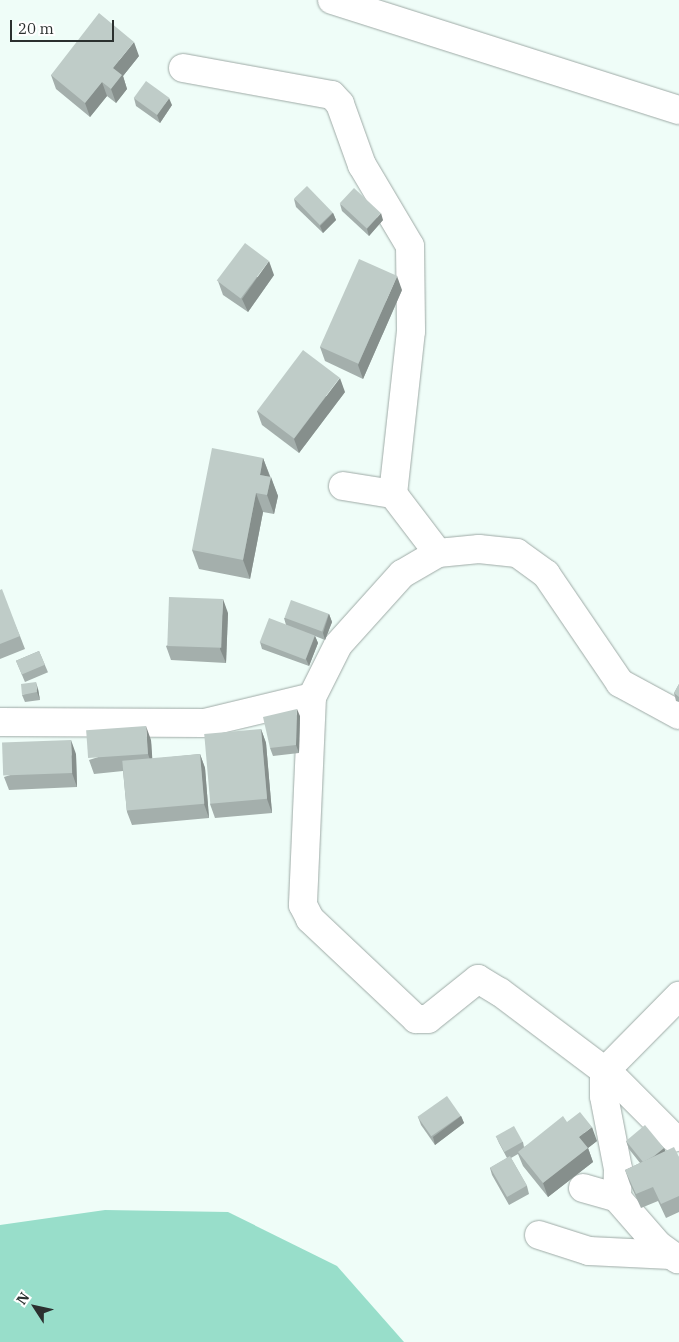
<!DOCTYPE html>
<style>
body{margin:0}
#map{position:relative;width:679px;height:1342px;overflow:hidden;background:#effdf8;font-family:"IBM Plex Serif",serif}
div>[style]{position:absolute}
.green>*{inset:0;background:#98deca}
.roads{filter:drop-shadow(0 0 1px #9eaaa6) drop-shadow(0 0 1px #9eaaa6)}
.minor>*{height:28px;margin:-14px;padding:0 14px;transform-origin:14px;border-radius:14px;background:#fff}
.wall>*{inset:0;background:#a4afac;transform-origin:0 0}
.shaded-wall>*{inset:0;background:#868f8c}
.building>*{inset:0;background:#bfccc8;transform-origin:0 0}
span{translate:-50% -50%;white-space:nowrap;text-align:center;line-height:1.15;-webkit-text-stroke:4.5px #fff;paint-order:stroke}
.north{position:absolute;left:10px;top:1282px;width:50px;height:50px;-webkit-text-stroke:4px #fff;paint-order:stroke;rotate:305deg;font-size:14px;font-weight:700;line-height:20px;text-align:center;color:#2b302f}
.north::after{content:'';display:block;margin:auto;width:18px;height:22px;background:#2b302f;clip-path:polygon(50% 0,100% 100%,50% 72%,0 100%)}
.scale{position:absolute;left:10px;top:20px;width:104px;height:22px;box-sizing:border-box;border:2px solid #2b302f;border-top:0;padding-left:6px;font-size:15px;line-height:18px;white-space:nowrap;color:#2b302f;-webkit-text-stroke:4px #fff;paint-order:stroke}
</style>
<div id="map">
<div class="green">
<div style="clip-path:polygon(105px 1210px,228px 1212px,337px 1266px,404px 1342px,0 1342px,0 1225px)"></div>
</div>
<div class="roads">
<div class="minor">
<div style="left:332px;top:0;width:364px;rotate:17.6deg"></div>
<div style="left:183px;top:68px;width:151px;rotate:10.3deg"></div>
<div style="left:332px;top:95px;width:12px;rotate:48deg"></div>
<div style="left:340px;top:104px;width:65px;rotate:70.2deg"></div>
<div style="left:362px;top:165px;width:94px;rotate:59.3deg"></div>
<div style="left:410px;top:246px;width:85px;rotate:89.3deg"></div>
<div style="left:411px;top:331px;width:164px;rotate:96.3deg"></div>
<div style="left:393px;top:494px;width:74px;rotate:52.7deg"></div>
<div style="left:343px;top:486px;width:51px;rotate:9.1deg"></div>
<div style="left:312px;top:697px;width:208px;rotate:92.5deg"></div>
<div style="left:303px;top:905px;width:16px;rotate:63deg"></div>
<div style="left:310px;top:919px;width:146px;rotate:43.3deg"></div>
<div style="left:416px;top:1019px;width:12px"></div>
<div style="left:428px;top:1019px;width:64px;rotate:-38.7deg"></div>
<div style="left:478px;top:979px;width:26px;rotate:31deg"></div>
<div style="left:500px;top:992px;width:141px;rotate:37deg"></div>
<div style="left:613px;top:1077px;width:86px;rotate:45deg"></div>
<div style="left:0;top:722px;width:204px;rotate:0.3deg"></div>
<div style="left:204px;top:723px;width:111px;rotate:-13.5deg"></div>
<div style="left:312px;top:697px;width:58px;rotate:-63.4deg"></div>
<div style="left:338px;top:645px;width:96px;rotate:-48deg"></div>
<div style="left:402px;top:574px;width:42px;rotate:-30.3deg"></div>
<div style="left:438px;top:553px;width:41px;rotate:-5.6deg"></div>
<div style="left:479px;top:549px;width:38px;rotate:6deg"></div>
<div style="left:517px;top:553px;width:36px;rotate:36deg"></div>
<div style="left:546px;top:574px;width:132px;rotate:55.8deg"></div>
<div style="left:620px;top:683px;width:67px;rotate:28.5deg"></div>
<div style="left:583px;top:1188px;width:35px;rotate:16deg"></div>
<div style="left:617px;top:1198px;width:62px;rotate:48.9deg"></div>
<div style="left:658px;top:1245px;width:24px;rotate:36deg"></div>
<div style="left:617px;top:1198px;width:29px;rotate:-88deg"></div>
<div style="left:618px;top:1169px;width:74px;rotate:-100.9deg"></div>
<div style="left:604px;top:1096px;width:24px;rotate:-90deg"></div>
<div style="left:604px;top:1072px;width:107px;rotate:-45.4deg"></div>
<div style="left:539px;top:1235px;width:52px;rotate:17.7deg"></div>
<div style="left:589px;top:1251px;width:82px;rotate:2.8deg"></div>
</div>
</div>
<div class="wall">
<div style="clip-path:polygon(139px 56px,123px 76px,127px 89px,116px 103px,107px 96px,90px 117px,56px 89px,51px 75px)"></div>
<div style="clip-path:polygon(134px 98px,172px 105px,160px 123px,136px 106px)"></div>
<div style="clip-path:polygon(294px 199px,333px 213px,336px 220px,323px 233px,296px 207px)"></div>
<div style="clip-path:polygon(340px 204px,383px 220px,369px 236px,342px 211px)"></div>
<div style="clip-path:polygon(274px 275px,248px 312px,223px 295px,218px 281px)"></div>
<div style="clip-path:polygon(402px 290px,363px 379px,325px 361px,320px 347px)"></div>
<div style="clip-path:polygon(345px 392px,299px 453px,262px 425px,257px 411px)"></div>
<div style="clip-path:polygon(263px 458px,278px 496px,274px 514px,263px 512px,250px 579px,199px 569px,192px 550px)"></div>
<div style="clip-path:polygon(0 590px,20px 636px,25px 649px,0 659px)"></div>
<div style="clip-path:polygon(228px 613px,226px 663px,171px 660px,166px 646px)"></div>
<div style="clip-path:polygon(329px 614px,332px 622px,325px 640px,315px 636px,318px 643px,309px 666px,262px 649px,260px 642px,286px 625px,284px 618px)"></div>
<div style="left:39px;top:651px;width:23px;height:25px;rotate:67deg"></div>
<div style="clip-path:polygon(679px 684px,679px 702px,676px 701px,674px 693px)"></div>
<div style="clip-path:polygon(38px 689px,40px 700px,25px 702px,22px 695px)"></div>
<div style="clip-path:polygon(300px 716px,299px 753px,273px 756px,270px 748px)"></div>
<div style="clip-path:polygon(261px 729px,266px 743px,272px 813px,215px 818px,210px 804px)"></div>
<div style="clip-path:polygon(151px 740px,152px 759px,200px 754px,205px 768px,209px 818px,132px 825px,127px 812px,123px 771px,94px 774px,89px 760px)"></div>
<div style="clip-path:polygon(76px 754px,77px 787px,9px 790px,4px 777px)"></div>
<div style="clip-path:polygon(461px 1116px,464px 1123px,435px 1145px,421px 1125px,418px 1117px)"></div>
<div style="clip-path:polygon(567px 1122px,597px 1141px,588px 1148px,593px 1162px,548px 1197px,523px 1166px,518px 1154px,511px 1158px,527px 1186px,529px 1194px,509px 1205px,492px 1175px,490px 1168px,507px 1158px,499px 1143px,496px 1136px,523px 1142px,524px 1147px)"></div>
<div style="clip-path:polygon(626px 1141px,664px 1148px,665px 1151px,679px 1157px,679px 1212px,666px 1218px,658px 1201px,641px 1208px,630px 1184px,625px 1170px,640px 1163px,629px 1149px)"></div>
</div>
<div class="shaded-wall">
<div style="clip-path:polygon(134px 42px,139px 56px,123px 76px,127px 89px,116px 103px,111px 89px,113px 68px)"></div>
<div style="clip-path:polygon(102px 82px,107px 96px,90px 117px,85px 103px)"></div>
<div style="clip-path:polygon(169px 98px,172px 105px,160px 123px,157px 115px)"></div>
<div style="clip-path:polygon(333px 213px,336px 220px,323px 233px,320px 226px)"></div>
<div style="clip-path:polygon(381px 213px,383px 220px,369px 236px,367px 229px)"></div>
<div style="clip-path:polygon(269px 261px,274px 275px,248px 312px,242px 299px)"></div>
<div style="clip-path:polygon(397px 276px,402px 290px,363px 379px,358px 365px)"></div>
<div style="clip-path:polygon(340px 378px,345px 392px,299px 453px,294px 439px)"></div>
<div style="clip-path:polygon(263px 458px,270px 477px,260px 475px)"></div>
<div style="clip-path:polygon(271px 477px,278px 496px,274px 514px,267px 495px)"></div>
<div style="clip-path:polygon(256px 493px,263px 512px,250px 579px,243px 560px)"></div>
<div style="clip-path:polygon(223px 599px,228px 613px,226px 663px,220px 649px)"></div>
<div style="clip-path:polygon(329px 614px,332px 622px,325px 640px,323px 633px)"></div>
<div style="clip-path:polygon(315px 636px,318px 643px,309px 666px,306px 659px)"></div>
<div style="clip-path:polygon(36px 682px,38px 689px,40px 700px,37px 692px)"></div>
<div style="clip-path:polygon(297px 709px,300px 716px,299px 753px,296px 745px)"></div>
<div style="clip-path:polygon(146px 726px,151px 740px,153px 768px,148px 754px)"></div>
<div style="clip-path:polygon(261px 729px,266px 743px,272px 813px,267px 799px)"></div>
<div style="clip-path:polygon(71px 740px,76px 754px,77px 787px,72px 773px)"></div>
<div style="clip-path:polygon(200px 754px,205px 768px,209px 818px,204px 804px)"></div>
<div style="clip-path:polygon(461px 1116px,464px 1123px,435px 1145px,433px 1137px)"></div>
<div style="clip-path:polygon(592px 1127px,597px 1141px,588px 1148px,593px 1162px,548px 1197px,543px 1183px,579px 1137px)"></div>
<div style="clip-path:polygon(664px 1148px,667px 1155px,645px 1164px)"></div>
</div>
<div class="building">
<div style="clip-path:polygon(99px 13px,134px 42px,113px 68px,122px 75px,111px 89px,102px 82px,85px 103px,51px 75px)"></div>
<div style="left:146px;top:81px;width:29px;height:21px;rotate:36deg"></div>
<div style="left:307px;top:186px;width:37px;height:18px;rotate:46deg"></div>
<div style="left:354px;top:188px;width:37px;height:21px;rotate:43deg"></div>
<div style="left:245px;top:243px;width:30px;height:47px;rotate:37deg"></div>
<div style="left:359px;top:259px;width:42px;height:96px;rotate:24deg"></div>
<div style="left:303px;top:350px;width:46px;height:76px;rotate:37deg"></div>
<div style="clip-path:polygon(212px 448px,263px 458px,260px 475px,271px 477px,267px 495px,256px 493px,243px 560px,192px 550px)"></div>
<div style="clip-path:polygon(2px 589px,20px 636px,0 644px,0 590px)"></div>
<div style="left:169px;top:597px;width:54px;height:49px;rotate:2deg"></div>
<div style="left:291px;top:600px;width:40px;height:19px;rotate:20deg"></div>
<div style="left:269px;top:618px;width:49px;height:26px;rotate:21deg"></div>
<div style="left:39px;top:651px;width:15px;height:25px;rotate:67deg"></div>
<div style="clip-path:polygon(36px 682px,37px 692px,22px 695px,21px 684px)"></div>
<div style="clip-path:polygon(679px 684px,679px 697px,674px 693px)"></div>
<div style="clip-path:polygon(297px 709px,296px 745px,270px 748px,263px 717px)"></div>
<div style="left:146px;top:726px;width:28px;height:60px;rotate:86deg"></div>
<div style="left:261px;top:729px;width:70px;height:57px;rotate:85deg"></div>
<div style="left:71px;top:740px;width:33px;height:69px;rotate:88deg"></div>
<div style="left:200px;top:754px;width:50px;height:78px;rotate:85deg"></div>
<div style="left:447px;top:1096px;width:24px;height:36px;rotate:55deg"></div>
<div style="clip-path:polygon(580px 1112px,592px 1127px,579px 1137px,588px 1148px,543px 1183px,518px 1152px,563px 1116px,567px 1122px)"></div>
<div style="clip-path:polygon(645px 1125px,664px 1148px,654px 1156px,643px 1162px,626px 1141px)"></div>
<div style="left:514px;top:1126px;width:18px;height:21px;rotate:61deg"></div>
<div style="clip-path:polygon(674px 1147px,679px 1157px,679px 1196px,661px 1204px,653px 1187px,636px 1194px,625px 1170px)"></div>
<div style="left:510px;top:1156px;width:34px;height:23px;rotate:60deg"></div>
</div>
<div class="north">N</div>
<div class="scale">20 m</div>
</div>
